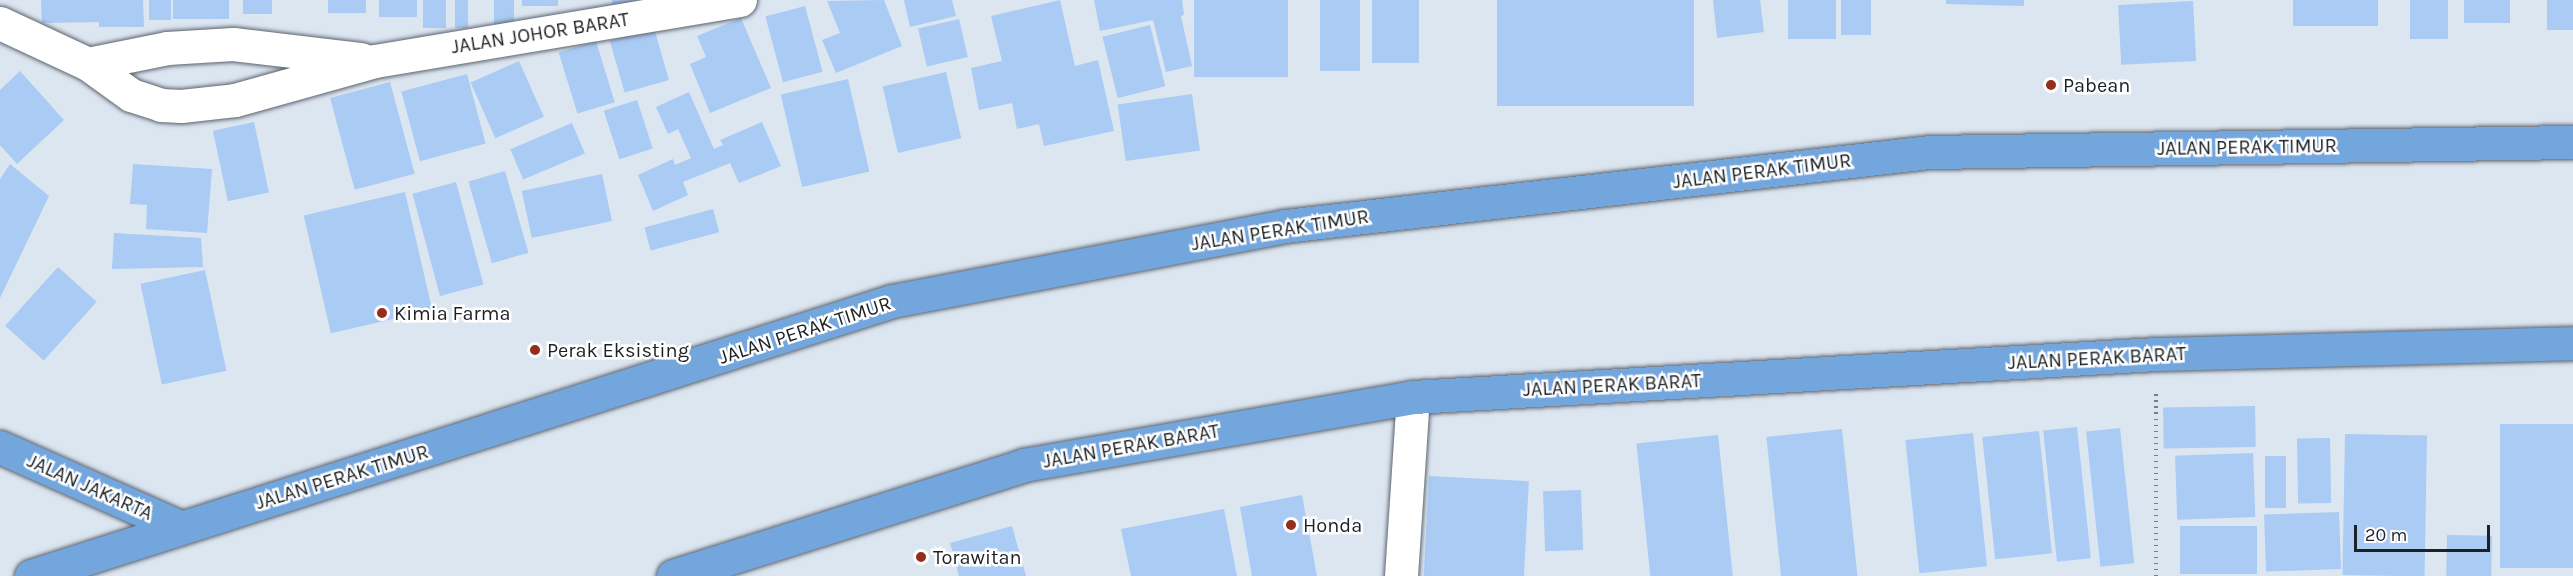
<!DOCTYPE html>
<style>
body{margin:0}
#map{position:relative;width:2573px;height:576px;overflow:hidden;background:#dce6f1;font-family:Karla,sans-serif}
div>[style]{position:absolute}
.building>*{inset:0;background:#a9cbf4;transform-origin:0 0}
.path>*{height:4px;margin-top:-2px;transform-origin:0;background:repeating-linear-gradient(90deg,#777e86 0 1.5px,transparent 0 6px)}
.roads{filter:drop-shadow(0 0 2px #5c646e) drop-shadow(0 0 2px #5c646e)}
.minor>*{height:33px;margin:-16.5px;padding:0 16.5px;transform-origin:16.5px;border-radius:16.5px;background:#fff}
.trunk>*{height:33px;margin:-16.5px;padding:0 16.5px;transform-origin:16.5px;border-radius:16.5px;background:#74a6de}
.dots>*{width:16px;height:16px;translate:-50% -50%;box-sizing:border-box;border:3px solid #fff;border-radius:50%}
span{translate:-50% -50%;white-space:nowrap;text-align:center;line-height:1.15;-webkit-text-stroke:5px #fff;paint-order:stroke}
.street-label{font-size:20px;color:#1d2125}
.poi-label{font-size:20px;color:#1d2125}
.left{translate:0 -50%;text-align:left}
.scale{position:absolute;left:2354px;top:525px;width:136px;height:27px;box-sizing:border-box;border:3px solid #1d2125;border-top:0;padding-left:8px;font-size:18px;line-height:21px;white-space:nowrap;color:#1d2125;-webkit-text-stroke:4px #fff;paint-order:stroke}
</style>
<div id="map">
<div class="building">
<div style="clip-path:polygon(41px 0,143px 0,144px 27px,99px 27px,99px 22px,42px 23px)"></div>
<div style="left:149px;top:0;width:22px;height:20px"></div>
<div style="left:173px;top:0;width:56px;height:19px"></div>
<div style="left:243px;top:0;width:29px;height:14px"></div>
<div style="left:328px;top:0;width:38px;height:13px"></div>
<div style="left:379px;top:0;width:38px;height:17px"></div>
<div style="left:423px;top:0;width:23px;height:28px"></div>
<div style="left:455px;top:0;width:13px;height:28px"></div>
<div style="left:494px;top:0;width:20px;height:25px"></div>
<div style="left:522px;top:0;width:36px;height:6px"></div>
<div style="clip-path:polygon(612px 0,648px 0,612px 7px)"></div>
<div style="clip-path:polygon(884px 0,902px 46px,836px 73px,822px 40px,840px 33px,827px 1px)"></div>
<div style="clip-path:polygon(904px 0,952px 0,956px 16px,910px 27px)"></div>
<div style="clip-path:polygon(1060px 0,1075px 66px,1098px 60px,1114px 131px,1044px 146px,1039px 124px,1017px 129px,1012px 103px,979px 110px,971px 68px,1002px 61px,991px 16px)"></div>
<div style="clip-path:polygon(1094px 0,1182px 0,1184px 15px,1181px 16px,1192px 66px,1166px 72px,1153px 20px,1100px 31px)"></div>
<div style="left:1194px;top:0;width:94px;height:77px"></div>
<div style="left:1320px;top:0;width:40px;height:71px"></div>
<div style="left:1372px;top:0;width:47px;height:63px"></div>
<div style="left:1497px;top:0;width:197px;height:106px"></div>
<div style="clip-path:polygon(1713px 0,1760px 0,1764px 32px,1717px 38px)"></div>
<div style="left:1788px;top:0;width:48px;height:39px"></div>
<div style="left:1841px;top:0;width:30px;height:35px"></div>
<div style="clip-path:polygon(1946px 0,2024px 0,2024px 6px,1946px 4px)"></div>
<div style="left:2293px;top:0;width:85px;height:26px"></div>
<div style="left:2410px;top:0;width:38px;height:39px"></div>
<div style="left:2464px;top:0;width:46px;height:23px"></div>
<div style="left:2547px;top:0;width:26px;height:30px"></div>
<div style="left:2193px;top:1px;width:60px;height:75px;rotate:87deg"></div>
<div style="left:805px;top:6px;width:68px;height:41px;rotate:75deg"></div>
<div style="clip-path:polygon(741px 18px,771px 88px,710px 113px,690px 64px,706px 57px,697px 36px)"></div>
<div style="left:959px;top:19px;width:39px;height:42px;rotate:77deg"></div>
<div style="left:1150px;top:25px;width:63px;height:49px;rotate:76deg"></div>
<div style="left:654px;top:28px;width:54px;height:46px;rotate:74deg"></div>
<div style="left:596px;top:41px;width:64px;height:39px;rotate:73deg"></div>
<div style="left:519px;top:61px;width:61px;height:53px;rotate:66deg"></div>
<div style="clip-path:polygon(20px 71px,64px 120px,17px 164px,0 145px,0 90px)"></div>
<div style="left:946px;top:72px;width:68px;height:65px;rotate:77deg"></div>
<div style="left:467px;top:74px;width:72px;height:68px;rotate:75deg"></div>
<div style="left:848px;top:79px;width:95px;height:69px;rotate:77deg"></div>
<div style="left:390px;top:82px;width:95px;height:62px;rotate:75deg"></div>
<div style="clip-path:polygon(689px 92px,714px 149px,723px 145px,720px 140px,762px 122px,781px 166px,739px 183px,730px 163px,683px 182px,688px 195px,653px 211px,638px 175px,673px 159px,675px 165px,691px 158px,678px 129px,668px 134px,656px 107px)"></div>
<div style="left:1192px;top:94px;width:57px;height:75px;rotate:82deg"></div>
<div style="left:637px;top:100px;width:51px;height:35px;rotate:72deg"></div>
<div style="left:254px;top:122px;width:72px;height:42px;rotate:78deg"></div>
<div style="left:572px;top:123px;width:33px;height:67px;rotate:67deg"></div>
<div style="clip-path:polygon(10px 164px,49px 196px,0 298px,0 179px)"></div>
<div style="clip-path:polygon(133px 164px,212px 169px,207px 233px,146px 229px,147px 205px,130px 204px)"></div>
<div style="left:505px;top:171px;width:85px;height:38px;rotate:74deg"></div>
<div style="left:602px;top:174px;width:48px;height:82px;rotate:78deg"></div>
<div style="left:456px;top:182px;width:106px;height:45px;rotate:75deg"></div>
<div style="left:405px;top:192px;width:121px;height:104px;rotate:77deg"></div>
<div style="left:713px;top:209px;width:24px;height:71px;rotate:75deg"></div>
<div style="clip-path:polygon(114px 233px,201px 238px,203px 267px,112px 269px)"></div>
<div style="left:58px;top:267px;width:52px;height:79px;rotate:42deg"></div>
<div style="left:205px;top:270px;width:103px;height:66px;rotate:78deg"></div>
<div style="left:2255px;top:406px;width:41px;height:92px;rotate:89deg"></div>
<div style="left:2573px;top:424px;width:144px;height:73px;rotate:90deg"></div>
<div style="left:2077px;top:427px;width:132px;height:34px;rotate:84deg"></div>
<div style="left:2120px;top:428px;width:136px;height:34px;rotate:84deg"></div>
<div style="left:1842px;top:429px;width:148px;height:76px;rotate:84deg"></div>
<div style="left:2039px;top:431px;width:123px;height:57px;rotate:84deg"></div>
<div style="left:1973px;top:433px;width:134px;height:68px;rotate:84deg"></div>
<div style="left:2345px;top:434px;width:82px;height:141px;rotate:1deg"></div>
<div style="left:1718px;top:435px;width:142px;height:82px;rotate:84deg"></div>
<div style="left:2330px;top:438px;width:65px;height:33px;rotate:89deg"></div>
<div style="left:2253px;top:453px;width:64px;height:78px;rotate:88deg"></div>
<div style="left:2265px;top:456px;width:21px;height:52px"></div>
<div style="left:1429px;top:476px;width:100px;height:100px;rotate:3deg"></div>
<div style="left:1581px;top:490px;width:60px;height:38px;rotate:88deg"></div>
<div style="clip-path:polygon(1302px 495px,1317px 576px,1252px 576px,1240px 507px)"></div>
<div style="clip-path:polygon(1224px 509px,1237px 576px,1131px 576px,1121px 529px)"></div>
<div style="left:2339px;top:512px;width:57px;height:75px;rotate:88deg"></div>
<div style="clip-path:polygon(1012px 526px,1026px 576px,959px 576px,950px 543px)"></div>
<div style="left:2257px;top:526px;width:48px;height:77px;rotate:90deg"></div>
<div style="left:2447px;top:535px;width:45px;height:41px;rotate:1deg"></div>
</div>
<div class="path">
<div style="left:2156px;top:576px;width:182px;rotate:-90deg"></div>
</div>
<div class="roads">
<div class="minor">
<div style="left:0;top:23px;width:97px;rotate:25deg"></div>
<div style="left:88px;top:64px;width:53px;rotate:35.8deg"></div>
<div style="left:131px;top:95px;width:32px;rotate:18deg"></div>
<div style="left:161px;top:105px;width:20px;rotate:3deg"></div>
<div style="left:181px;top:106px;width:54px;rotate:-6.3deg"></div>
<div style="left:235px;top:100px;width:145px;rotate:-15.6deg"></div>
<div style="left:375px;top:61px;width:370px;rotate:-9.5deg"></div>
<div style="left:88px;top:64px;width:81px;rotate:-11.4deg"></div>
<div style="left:167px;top:48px;width:66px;rotate:-3.5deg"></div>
<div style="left:233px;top:44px;width:129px;rotate:6.7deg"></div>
<div style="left:1401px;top:576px;width:179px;rotate:-86.2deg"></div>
</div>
<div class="trunk">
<div style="left:0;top:447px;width:197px;rotate:24deg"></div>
<div style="left:31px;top:576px;width:904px;rotate:-17.71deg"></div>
<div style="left:892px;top:301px;width:400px;rotate:-10.8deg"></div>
<div style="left:1285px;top:226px;width:648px;rotate:-6.55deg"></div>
<div style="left:1929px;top:152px;width:644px;rotate:-0.89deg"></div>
<div style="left:673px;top:576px;width:368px;rotate:-17.5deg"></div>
<div style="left:1024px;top:465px;width:395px;rotate:-9.9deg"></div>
<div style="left:1413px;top:397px;width:744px;rotate:-3.31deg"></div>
<div style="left:2156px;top:354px;width:417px;rotate:-1.5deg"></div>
</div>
</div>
<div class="dots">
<div style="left:2051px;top:85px;background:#962d1c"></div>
<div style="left:382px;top:313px;background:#962d1c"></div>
<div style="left:535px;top:350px;background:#962d1c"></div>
<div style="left:1291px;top:525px;background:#962d1c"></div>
<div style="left:921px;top:557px;background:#962d1c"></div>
</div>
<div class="street-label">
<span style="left:540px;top:33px;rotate:-9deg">JALAN JOHOR BARAT</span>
<span style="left:2247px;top:147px;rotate:-1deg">JALAN PERAK TIMUR</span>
<span style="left:1762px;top:171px;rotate:-7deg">JALAN PERAK TIMUR</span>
<span style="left:1280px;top:230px;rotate:-9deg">JALAN PERAK TIMUR</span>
<span style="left:805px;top:330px;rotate:-18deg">JALAN PERAK TIMUR</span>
<span style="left:2097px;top:358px;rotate:-3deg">JALAN PERAK BARAT</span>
<span style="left:1612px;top:385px;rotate:-3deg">JALAN PERAK BARAT</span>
<span style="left:1131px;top:446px;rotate:-10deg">JALAN PERAK BARAT</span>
<span style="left:342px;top:477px;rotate:-17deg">JALAN PERAK TIMUR</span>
<span style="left:90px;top:487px;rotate:24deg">JALAN JAKARTA</span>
</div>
<div class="poi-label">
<span class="left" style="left:2063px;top:85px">Pabean</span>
<span class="left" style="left:394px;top:313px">Kimia Farma</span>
<span class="left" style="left:547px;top:350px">Perak Eksisting</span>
<span class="left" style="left:1303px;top:525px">Honda</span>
<span class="left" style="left:933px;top:557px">Torawitan</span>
</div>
<div class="scale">20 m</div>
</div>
